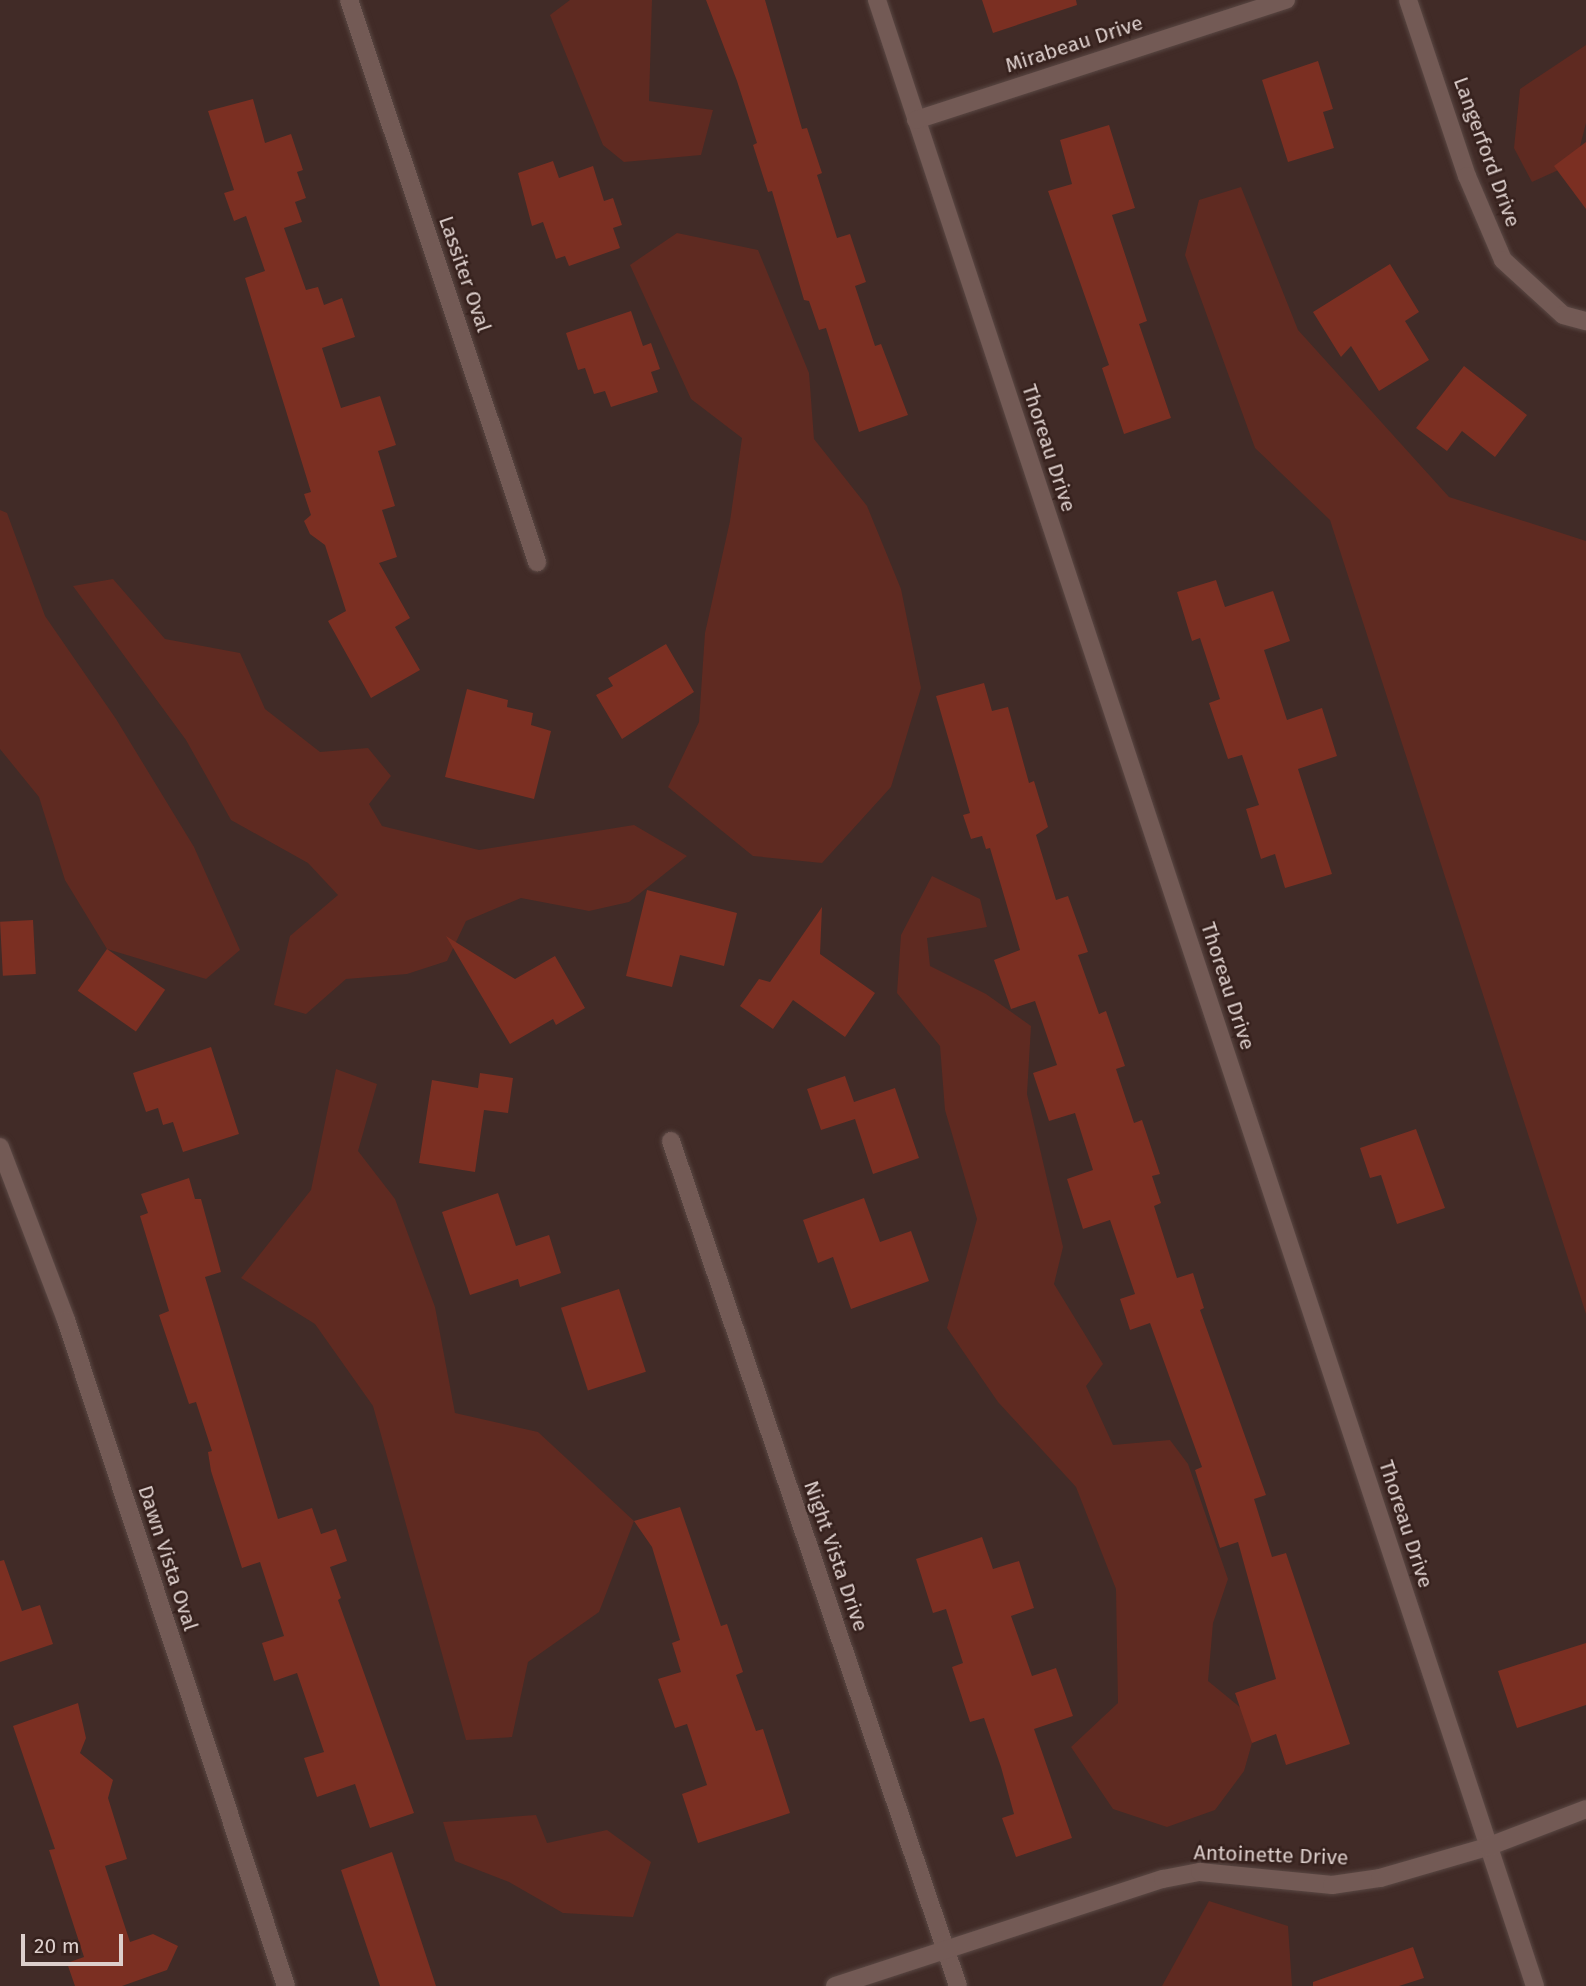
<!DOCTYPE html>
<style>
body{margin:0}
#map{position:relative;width:1586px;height:1986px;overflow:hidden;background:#412b27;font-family:"Fira Sans",sans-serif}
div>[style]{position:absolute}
.green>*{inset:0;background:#5f2a21}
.building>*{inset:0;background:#7b2f22;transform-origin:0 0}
.roads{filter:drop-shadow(0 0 2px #5a4844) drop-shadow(0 0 2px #5a4844)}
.street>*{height:18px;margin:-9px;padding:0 9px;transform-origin:9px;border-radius:9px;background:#735a55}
span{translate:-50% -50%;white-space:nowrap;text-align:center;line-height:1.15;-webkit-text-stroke:5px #36211d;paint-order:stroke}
.street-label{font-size:21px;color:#ddcfcc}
.scale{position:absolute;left:21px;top:1934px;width:102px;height:32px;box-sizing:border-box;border:4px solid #ddcfcc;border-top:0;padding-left:9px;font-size:21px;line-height:24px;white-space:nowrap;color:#ddcfcc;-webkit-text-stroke:5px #36211d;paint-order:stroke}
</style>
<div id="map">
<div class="green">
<div style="clip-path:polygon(570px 0,652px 0,649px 101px,713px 110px,701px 155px,624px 162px,603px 145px,550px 15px)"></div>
<div style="clip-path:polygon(1586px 45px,1586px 123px,1576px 162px,1532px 182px,1514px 148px,1520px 89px)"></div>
<div style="clip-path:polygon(1241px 187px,1298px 330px,1449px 497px,1586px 541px,1586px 1314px,1330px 520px,1255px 448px,1185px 255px,1199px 200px)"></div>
<div style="clip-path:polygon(677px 233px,758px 250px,809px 373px,814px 439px,867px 506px,901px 589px,921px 688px,891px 787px,822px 863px,753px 856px,668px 787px,699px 722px,705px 633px,730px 521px,742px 438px,691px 399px,630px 265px)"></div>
<div style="clip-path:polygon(0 510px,7px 513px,45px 616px,116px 719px,194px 847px,240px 950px,206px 979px,107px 949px,65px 880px,39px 797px,0 749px)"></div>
<div style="clip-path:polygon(113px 579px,165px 639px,240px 653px,265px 709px,320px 752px,368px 748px,391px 776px,369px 804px,382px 826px,479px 850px,634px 825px,687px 856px,629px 902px,589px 911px,521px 898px,466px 921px,447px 961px,407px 974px,346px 979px,306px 1014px,274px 1005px,290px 936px,338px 895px,308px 863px,231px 820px,186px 740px,73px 586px)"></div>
<div style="clip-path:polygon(932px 876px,980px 899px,987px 927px,927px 938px,930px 966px,986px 994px,1031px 1026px,1027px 1094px,1063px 1247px,1054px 1284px,1103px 1364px,1086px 1386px,1113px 1445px,1170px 1440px,1188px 1464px,1228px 1579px,1213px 1623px,1208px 1681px,1258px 1722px,1244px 1771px,1215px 1810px,1167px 1827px,1113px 1809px,1071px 1747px,1118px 1703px,1116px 1589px,1076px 1487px,998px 1402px,947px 1328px,977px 1219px,945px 1110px,940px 1046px,897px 993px,901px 935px)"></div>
<div style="clip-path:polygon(336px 1069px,377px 1084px,358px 1151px,395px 1199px,435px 1307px,455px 1413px,538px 1432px,634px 1521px,599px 1612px,528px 1662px,512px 1737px,466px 1740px,373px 1406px,315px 1324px,241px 1278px,311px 1190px)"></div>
<div style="clip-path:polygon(536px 1815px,547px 1843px,607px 1830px,651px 1862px,633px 1917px,563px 1913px,509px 1882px,455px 1861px,443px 1822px)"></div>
<div style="clip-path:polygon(1209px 1901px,1288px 1926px,1292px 1986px,1162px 1986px)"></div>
</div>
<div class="building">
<div style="clip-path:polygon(706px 0,765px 0,802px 129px,807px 128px,822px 173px,817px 175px,837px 238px,850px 234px,866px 282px,855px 286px,875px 346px,881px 344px,908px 415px,859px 432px,826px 328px,819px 330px,809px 301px,804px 300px,772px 191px,768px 192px,753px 145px,757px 143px,737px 81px)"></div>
<div style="clip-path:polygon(982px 0,1076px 0,1077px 5px,993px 33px)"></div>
<div style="clip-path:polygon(1318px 61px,1333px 109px,1323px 112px,1334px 148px,1288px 162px,1262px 80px)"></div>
<div style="clip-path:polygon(253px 99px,265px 143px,291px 134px,303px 170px,297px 172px,306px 198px,295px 202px,302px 222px,284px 228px,306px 290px,318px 287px,324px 305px,342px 298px,355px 337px,322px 348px,341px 408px,380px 396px,396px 445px,378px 451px,395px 506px,382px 510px,397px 557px,379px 563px,410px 618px,395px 627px,420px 670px,371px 698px,328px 621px,346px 611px,325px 545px,310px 534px,304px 521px,311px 515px,304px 494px,311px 492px,245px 278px,265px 271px,246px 216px,234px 221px,224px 193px,234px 190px,208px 111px)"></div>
<div style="clip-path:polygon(1109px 125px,1135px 208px,1112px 215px,1147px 321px,1139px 324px,1171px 418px,1124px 434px,1102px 368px,1109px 365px,1048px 191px,1072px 184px,1060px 140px)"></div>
<div style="clip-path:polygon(1586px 142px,1586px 209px,1554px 166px)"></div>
<div style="clip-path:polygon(553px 161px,559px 178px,593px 166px,604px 201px,613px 198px,622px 225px,613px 228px,620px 248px,569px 266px,565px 256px,556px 259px,543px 222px,532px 226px,518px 173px)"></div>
<div style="clip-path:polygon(1390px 264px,1419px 312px,1405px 321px,1429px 360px,1379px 391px,1351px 346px,1341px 357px,1313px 312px)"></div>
<div style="clip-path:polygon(631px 311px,643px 346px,651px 343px,660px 369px,651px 372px,658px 392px,611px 407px,605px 391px,594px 394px,585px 368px,578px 370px,566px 333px)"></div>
<div style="clip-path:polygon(1464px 366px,1527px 415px,1495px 457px,1462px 431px,1447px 451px,1416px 428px)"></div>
<div style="clip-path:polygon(1216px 580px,1225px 607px,1273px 591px,1290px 641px,1264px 650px,1287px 720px,1322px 708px,1337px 756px,1298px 769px,1332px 874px,1285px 888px,1275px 854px,1261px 859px,1246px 809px,1259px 805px,1242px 755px,1228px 759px,1209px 703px,1220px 699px,1200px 638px,1192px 641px,1177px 592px)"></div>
<div style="clip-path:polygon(666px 644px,694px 692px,622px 739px,596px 695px,613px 686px,608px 678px)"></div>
<div style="clip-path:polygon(984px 683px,992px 711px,1008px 707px,1029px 783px,1034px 781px,1048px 827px,1036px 835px,1056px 900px,1068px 896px,1088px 952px,1078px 955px,1099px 1014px,1106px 1011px,1125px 1066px,1116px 1069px,1134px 1123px,1142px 1120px,1160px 1174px,1152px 1176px,1161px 1203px,1154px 1206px,1177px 1278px,1193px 1273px,1204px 1308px,1200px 1310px,1266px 1495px,1254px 1499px,1272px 1557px,1286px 1553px,1350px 1744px,1286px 1765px,1276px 1734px,1252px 1743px,1235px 1693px,1276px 1679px,1238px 1542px,1220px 1548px,1195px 1470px,1202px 1467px,1150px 1323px,1130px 1330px,1120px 1299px,1135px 1294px,1110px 1220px,1083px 1229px,1067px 1179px,1093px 1170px,1075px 1113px,1049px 1121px,1033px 1073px,1057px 1065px,1035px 1001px,1011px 1009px,994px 960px,1020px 950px,990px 848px,986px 849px,982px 836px,971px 839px,963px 815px,970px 813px,936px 696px)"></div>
<div style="clip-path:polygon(467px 689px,508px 700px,507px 707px,533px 713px,531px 725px,551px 731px,534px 799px,445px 777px)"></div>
<div style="clip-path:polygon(647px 890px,737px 913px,724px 966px,680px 955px,672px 987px,626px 976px)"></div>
<div style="clip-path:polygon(822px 907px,820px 954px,875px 993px,845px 1037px,793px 1000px,773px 1029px,740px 1006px,759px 979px,770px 982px)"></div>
<div style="left:33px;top:920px;width:54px;height:33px;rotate:87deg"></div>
<div style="clip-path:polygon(446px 936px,515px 979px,555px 956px,585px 1008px,556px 1025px,553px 1019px,510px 1044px)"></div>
<div style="left:107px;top:949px;width:71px;height:51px;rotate:35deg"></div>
<div style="clip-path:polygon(211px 1047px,239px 1134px,183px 1152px,173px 1122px,163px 1125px,158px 1108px,146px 1112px,133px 1073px)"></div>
<div style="clip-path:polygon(480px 1073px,513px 1078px,508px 1113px,484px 1110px,475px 1172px,419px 1163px,432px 1080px,478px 1088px)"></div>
<div style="clip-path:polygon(845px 1076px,854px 1102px,895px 1088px,919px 1158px,873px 1174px,855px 1119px,821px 1130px,807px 1089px)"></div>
<div style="clip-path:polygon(1416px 1129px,1445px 1208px,1397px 1224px,1381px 1175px,1370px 1178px,1360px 1148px)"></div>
<div style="clip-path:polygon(189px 1178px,195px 1199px,201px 1199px,221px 1272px,205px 1277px,278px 1519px,312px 1508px,321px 1534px,336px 1529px,347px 1561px,330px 1567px,341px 1598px,338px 1600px,414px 1813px,370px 1828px,355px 1784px,317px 1797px,304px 1758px,324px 1752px,297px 1673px,274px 1681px,262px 1643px,284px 1636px,260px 1562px,242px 1568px,211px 1471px,208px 1452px,212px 1451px,196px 1402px,189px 1404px,159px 1315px,169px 1311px,140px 1216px,148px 1213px,141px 1194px)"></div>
<div style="clip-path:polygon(498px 1193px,516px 1246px,549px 1235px,561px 1273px,520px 1287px,518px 1279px,470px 1295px,442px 1212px)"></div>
<div style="clip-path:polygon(864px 1198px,880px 1242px,911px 1231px,929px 1281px,851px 1309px,833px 1257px,818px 1263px,803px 1220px)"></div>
<div style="left:619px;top:1289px;width:87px;height:61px;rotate:72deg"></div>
<div style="clip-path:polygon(680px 1507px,721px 1626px,727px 1624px,743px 1672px,736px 1675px,756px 1731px,763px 1729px,790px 1813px,698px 1843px,682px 1794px,707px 1785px,687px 1724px,675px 1728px,658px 1679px,681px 1672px,672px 1643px,680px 1640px,652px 1547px,634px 1521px)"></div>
<div style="clip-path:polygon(982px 1537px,993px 1569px,1019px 1561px,1034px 1608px,1011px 1616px,1032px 1676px,1056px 1668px,1073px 1716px,1034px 1729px,1072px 1838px,1016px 1857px,1002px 1818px,1014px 1814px,1001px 1767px,984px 1718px,970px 1722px,952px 1667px,963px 1663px,946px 1609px,933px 1613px,916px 1559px)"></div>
<div style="clip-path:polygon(4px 1560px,22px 1611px,40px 1605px,53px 1644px,0 1662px,0 1561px)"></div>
<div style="clip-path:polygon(1586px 1643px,1586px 1705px,1517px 1728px,1498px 1671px)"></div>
<div style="clip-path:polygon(78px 1703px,86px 1738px,80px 1753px,113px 1780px,108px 1798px,127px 1859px,105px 1866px,130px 1942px,153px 1934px,178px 1946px,167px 1970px,122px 1986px,75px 1986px,67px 1963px,84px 1957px,49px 1850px,55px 1849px,13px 1726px)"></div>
<div style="clip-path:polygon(392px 1852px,436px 1986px,380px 1986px,341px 1870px)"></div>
<div style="clip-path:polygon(1413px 1947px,1424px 1978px,1399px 1986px,1313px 1986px,1313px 1982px)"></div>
</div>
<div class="roads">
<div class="street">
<div style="left:349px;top:0;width:593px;rotate:71.5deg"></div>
<div style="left:877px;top:0;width:2092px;rotate:71.67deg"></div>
<div style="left:1408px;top:0;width:186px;rotate:71.5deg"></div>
<div style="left:1467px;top:176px;width:91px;rotate:66.8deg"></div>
<div style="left:1503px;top:260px;width:81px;rotate:42.5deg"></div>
<div style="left:1563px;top:315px;width:24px;rotate:15deg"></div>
<div style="left:916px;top:120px;width:389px;rotate:-18deg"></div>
<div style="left:671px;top:1141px;width:892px;rotate:71.24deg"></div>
<div style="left:0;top:1147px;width:185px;rotate:69.1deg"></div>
<div style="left:66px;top:1320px;width:701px;rotate:71.72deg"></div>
<div style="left:835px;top:1986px;width:345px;rotate:-18.1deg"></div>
<div style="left:1163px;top:1879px;width:38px;rotate:-11deg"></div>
<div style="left:1200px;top:1872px;width:133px;rotate:5.6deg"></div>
<div style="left:1332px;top:1885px;width:49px;rotate:-8.3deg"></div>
<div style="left:1380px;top:1878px;width:111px;rotate:-16.2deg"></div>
<div style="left:1487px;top:1847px;width:106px;rotate:-21deg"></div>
</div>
</div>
<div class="street-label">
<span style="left:1074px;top:44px;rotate:-18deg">Mirabeau Drive</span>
<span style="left:1487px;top:152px;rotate:70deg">Langerford Drive</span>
<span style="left:465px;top:274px;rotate:71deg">Lassiter Oval</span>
<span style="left:1049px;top:448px;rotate:72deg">Thoreau Drive</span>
<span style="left:1228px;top:986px;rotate:72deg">Thoreau Drive</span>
<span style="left:1406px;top:1524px;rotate:72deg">Thoreau Drive</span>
<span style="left:836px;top:1556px;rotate:71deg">Night Vista Drive</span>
<span style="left:168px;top:1558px;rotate:72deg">Dawn Vista Oval</span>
<span style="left:1271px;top:1855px;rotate:2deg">Antoinette Drive</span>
</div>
<div class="scale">20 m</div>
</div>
